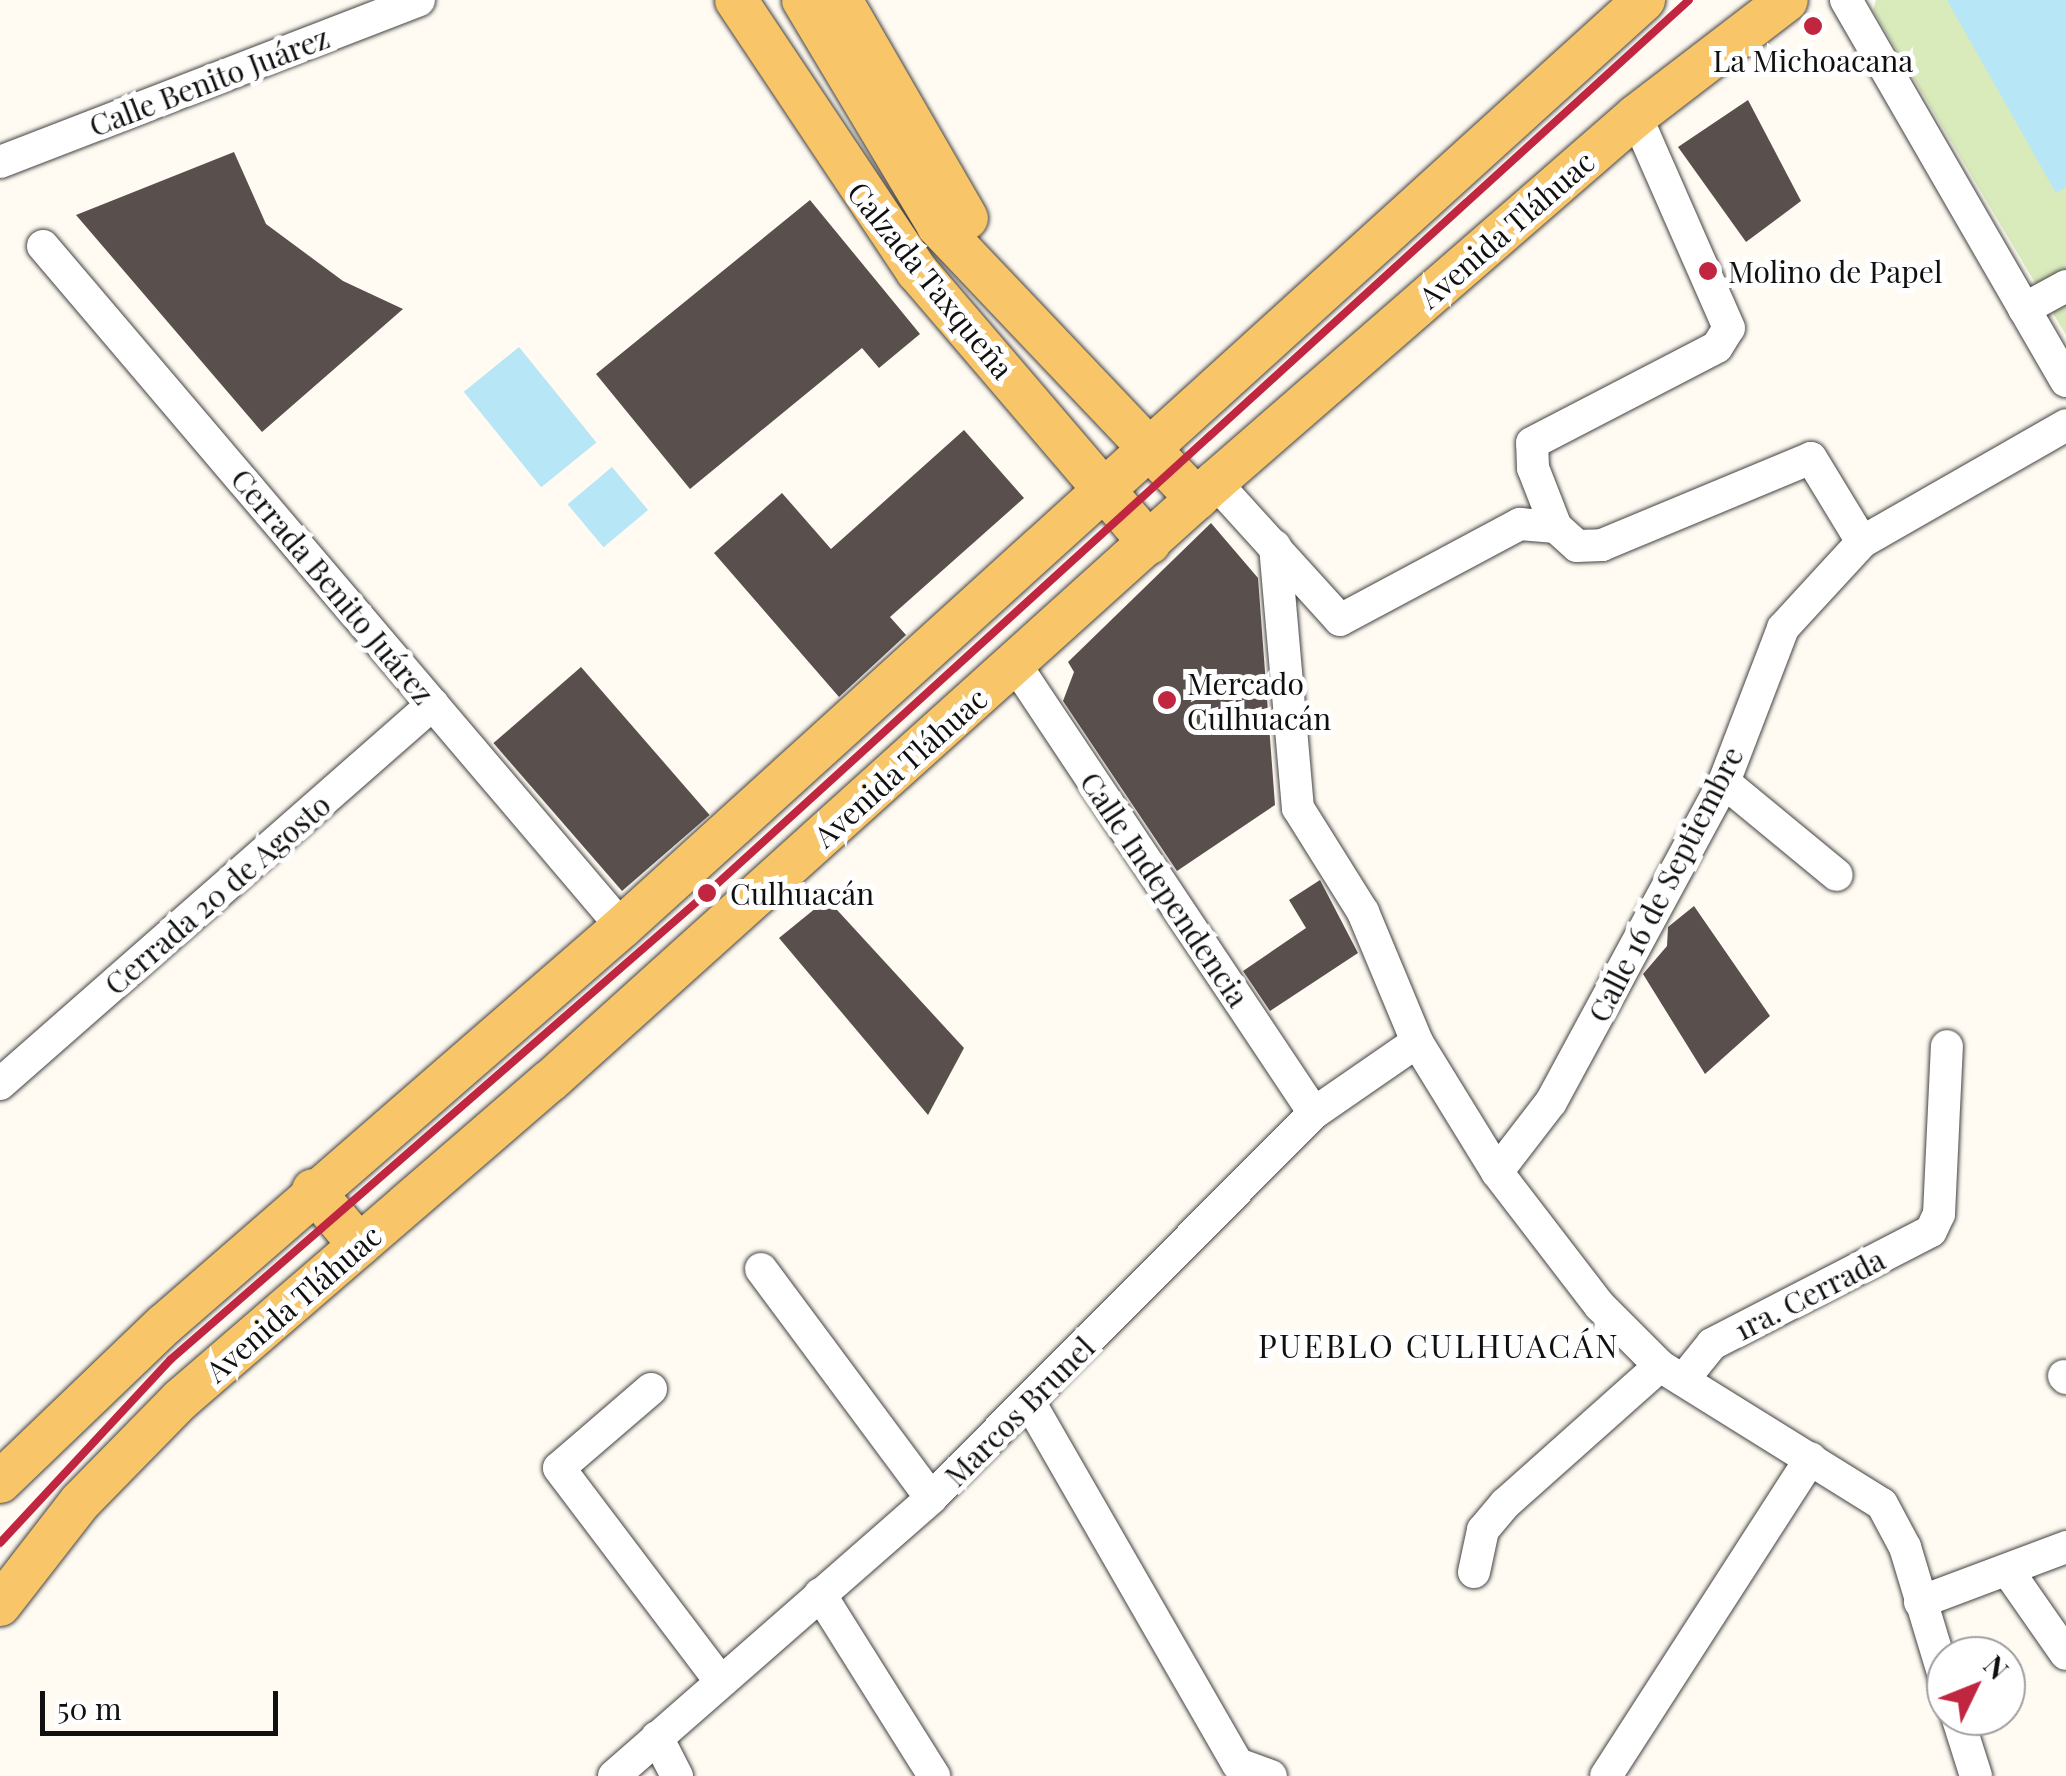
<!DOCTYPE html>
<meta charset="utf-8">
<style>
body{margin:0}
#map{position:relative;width:2066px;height:1776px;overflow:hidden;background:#fffbf2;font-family:"Playfair Display",serif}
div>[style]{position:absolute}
.green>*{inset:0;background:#d9eabb}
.water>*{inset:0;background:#b7e6f6;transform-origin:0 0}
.building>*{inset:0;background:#594f4c;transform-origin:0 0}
.roads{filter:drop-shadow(0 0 2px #434343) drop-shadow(0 0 2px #434343)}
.minor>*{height:32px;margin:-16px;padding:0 16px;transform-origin:16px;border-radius:16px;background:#fff}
.major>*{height:42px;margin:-21px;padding:0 21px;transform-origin:21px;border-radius:21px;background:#f8c569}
.rail>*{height:8px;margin:-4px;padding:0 4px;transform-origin:4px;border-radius:4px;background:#c12640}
.dots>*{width:28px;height:28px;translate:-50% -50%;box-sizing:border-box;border:5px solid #fff;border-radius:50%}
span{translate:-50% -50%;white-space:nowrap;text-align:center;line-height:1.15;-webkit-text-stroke:10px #fff;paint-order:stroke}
.poi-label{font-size:30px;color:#101010}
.left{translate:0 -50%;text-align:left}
.street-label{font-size:30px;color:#101010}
.neighbourhood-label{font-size:32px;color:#101010;letter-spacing:2.5px}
.north{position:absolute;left:1926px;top:1636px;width:100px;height:100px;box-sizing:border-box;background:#fff;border:2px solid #9f9f9f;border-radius:50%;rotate:47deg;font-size:28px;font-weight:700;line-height:40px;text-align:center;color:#101010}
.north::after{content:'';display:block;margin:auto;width:35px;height:45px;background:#c12640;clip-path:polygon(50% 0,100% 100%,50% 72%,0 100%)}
.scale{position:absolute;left:40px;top:1691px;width:238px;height:45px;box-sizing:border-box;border:5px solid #101010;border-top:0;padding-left:12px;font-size:30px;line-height:35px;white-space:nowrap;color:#101010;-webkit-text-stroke:8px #fff;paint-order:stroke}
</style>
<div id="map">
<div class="green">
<div style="clip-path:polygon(1876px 0,2066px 0,2066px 335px,1873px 10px)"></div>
</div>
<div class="water">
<div style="clip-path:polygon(1947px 0,2066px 0,2066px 187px,2056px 193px)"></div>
<div style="left:519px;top:347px;width:123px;height:71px;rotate:51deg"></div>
<div style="left:612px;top:467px;width:56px;height:58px;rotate:50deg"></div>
</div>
<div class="building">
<div style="clip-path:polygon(1748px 100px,1801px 201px,1746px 242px,1678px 147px)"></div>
<div style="clip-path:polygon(234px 152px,266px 224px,343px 281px,403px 309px,262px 432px,76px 215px)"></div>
<div style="clip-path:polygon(810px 200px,920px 334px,879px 368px,862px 348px,690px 489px,596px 374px)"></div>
<div style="clip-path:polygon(964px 430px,1024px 498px,890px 617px,906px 635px,839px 697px,714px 553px,782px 493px,831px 549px)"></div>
<div style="clip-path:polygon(1211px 523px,1258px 578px,1275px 805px,1177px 871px,1063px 701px,1074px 672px,1068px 662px)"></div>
<div style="left:581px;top:667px;width:196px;height:116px;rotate:49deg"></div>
<div style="clip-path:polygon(1320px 880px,1358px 953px,1270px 1011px,1243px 971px,1306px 928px,1289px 900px)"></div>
<div style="clip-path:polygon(827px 899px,964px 1048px,928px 1115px,779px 938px)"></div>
<div style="clip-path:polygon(1694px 906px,1770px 1016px,1705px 1074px,1643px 974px,1667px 946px,1668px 927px)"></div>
</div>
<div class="roads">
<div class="minor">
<div style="left:1846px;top:0;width:440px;rotate:60deg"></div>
<div style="left:0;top:162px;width:449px;rotate:-21.1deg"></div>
<div style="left:43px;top:246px;width:894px;rotate:49.63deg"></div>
<div style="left:2024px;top:309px;width:48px;rotate:-28.7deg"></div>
<div style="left:1215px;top:482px;width:186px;rotate:47.8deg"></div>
<div style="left:1340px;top:620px;width:204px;rotate:-28.1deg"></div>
<div style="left:1520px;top:524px;width:36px;rotate:5deg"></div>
<div style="left:1556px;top:527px;width:28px;rotate:42deg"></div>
<div style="left:1577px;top:546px;width:25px;rotate:-2deg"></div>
<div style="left:1602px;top:545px;width:226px;rotate:-22.6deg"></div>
<div style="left:1811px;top:458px;width:98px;rotate:58.7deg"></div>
<div style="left:1556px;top:527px;width:63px;rotate:-111.3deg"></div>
<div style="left:1533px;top:468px;width:25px;rotate:-92deg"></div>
<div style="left:1532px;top:443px;width:208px;rotate:-27.4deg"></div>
<div style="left:1717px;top:347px;width:22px;rotate:-58deg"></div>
<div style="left:1729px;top:328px;width:232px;rotate:-113.7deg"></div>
<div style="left:1275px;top:546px;width:263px;rotate:85deg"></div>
<div style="left:1298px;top:808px;width:123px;rotate:58deg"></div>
<div style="left:1363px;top:912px;width:141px;rotate:67.4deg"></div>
<div style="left:1417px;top:1042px;width:153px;rotate:58.4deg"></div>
<div style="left:1497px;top:1172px;width:169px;rotate:52.5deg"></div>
<div style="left:1600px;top:1306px;width:85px;rotate:45deg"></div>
<div style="left:1660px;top:1366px;width:261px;rotate:31.9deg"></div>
<div style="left:1882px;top:1504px;width:49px;rotate:61.9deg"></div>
<div style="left:1905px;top:1547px;width:142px;rotate:73.2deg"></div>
<div style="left:1015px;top:664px;width:539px;rotate:56.34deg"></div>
<div style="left:1724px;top:782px;width:146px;rotate:39.5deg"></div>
<div style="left:0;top:1084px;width:576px;rotate:-41.27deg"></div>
<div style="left:1497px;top:1172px;width:88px;rotate:-52.4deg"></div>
<div style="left:1551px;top:1102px;width:364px;rotate:-61.6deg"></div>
<div style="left:1724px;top:782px;width:165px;rotate:-69deg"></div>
<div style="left:1783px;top:628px;width:117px;rotate:-47.4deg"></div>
<div style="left:1862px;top:542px;width:235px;rotate:-29.8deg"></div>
<div style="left:761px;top:1269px;width:285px;rotate:53.4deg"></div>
<div style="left:2064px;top:1376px;width:3px;rotate:45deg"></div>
<div style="left:1683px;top:1380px;width:46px;rotate:-51.1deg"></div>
<div style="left:1712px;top:1344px;width:246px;rotate:-27.3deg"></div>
<div style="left:1931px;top:1231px;width:19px;rotate:-65deg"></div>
<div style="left:1939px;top:1214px;width:168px;rotate:-87.3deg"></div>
<div style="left:651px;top:1389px;width:121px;rotate:139.3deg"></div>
<div style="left:559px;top:1468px;width:267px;rotate:52.9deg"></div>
<div style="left:1030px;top:1403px;width:417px;rotate:60.1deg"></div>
<div style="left:1238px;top:1764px;width:35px;rotate:20deg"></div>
<div style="left:2008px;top:1571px;width:101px;rotate:55.1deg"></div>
<div style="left:1474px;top:1572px;width:43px;rotate:-77.9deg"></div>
<div style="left:1483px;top:1530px;width:35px;rotate:-50deg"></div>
<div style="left:1506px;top:1503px;width:206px;rotate:-41.7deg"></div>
<div style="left:820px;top:1594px;width:215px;rotate:57.9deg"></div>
<div style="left:1920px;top:1602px;width:156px;rotate:-20.6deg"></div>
<div style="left:1957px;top:1716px;width:63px;rotate:72.4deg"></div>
<div style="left:657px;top:1737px;width:44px;rotate:62.9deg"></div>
<div style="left:614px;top:1776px;width:422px;rotate:-41.2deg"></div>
<div style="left:931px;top:1498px;width:543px;rotate:-45.15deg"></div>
<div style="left:1314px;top:1113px;width:125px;rotate:-34.6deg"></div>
<div style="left:1606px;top:1776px;width:378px;rotate:-57.2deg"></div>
</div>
<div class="major">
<div style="left:736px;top:0;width:326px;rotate:56.3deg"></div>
<div style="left:917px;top:271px;width:358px;rotate:49.5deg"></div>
<div style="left:803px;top:0;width:263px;rotate:59.1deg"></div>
<div style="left:938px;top:226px;width:376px;rotate:46.5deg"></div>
<div style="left:841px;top:0;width:252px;rotate:60deg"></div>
<div style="left:313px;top:1190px;width:72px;rotate:50.1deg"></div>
<div style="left:0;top:1482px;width:228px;rotate:-43.8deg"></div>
<div style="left:165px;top:1324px;width:605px;rotate:-40.98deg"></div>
<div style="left:622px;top:927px;width:1380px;rotate:-42.21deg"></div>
<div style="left:0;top:1605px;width:130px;rotate:-52.2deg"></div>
<div style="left:80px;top:1502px;width:143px;rotate:-45.6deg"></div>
<div style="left:180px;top:1400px;width:489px;rotate:-40.8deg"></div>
<div style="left:550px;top:1081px;width:895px;rotate:-42.01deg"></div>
<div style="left:1215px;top:482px;width:558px;rotate:-41deg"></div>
<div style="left:1636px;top:116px;width:190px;rotate:-37.5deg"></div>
</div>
</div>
<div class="rail">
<div style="left:0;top:1543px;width:250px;rotate:-47.1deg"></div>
<div style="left:170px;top:1360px;width:712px;rotate:-41.01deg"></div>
<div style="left:707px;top:893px;width:1327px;rotate:-42.28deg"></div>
</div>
<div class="dots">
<div style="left:1813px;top:26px;background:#c12640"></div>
<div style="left:1708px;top:271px;background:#c12640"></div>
<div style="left:1167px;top:700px;background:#c12640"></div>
<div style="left:707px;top:893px;background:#c12640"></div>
</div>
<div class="poi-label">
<span style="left:1813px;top:60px">La Michoacana</span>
<span class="left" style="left:1728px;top:271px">Molino de Papel</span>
<span class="left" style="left:1187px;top:700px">Mercado<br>Culhuacán</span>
<span class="left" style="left:730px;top:893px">Culhuacán</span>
</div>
<div class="street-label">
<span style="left:209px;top:81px;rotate:-21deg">Calle Benito Juárez</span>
<span style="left:1506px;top:229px;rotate:-41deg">Avenida Tláhuac</span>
<span style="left:931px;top:280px;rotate:51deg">Calzada Taxqueña</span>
<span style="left:333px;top:586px;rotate:50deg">Cerrada Benito Juárez</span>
<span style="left:900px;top:767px;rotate:-42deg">Avenida Tláhuac</span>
<span style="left:1665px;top:884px;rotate:-63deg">Calle 16 de Septiembre</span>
<span style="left:1165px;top:889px;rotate:56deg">Calle Independencia</span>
<span style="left:217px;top:894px;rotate:-41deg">Cerrada 20 de Agosto</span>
<span style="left:1809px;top:1294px;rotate:-27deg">1ra. Cerrada</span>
<span style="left:293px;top:1303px;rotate:-41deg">Avenida Tláhuac</span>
<span style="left:1019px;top:1411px;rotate:-45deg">Marcos Brunel</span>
</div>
<div class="neighbourhood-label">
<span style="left:1439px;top:1345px">PUEBLO CULHUACÁN</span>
</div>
<div class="north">N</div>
<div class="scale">50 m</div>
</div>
